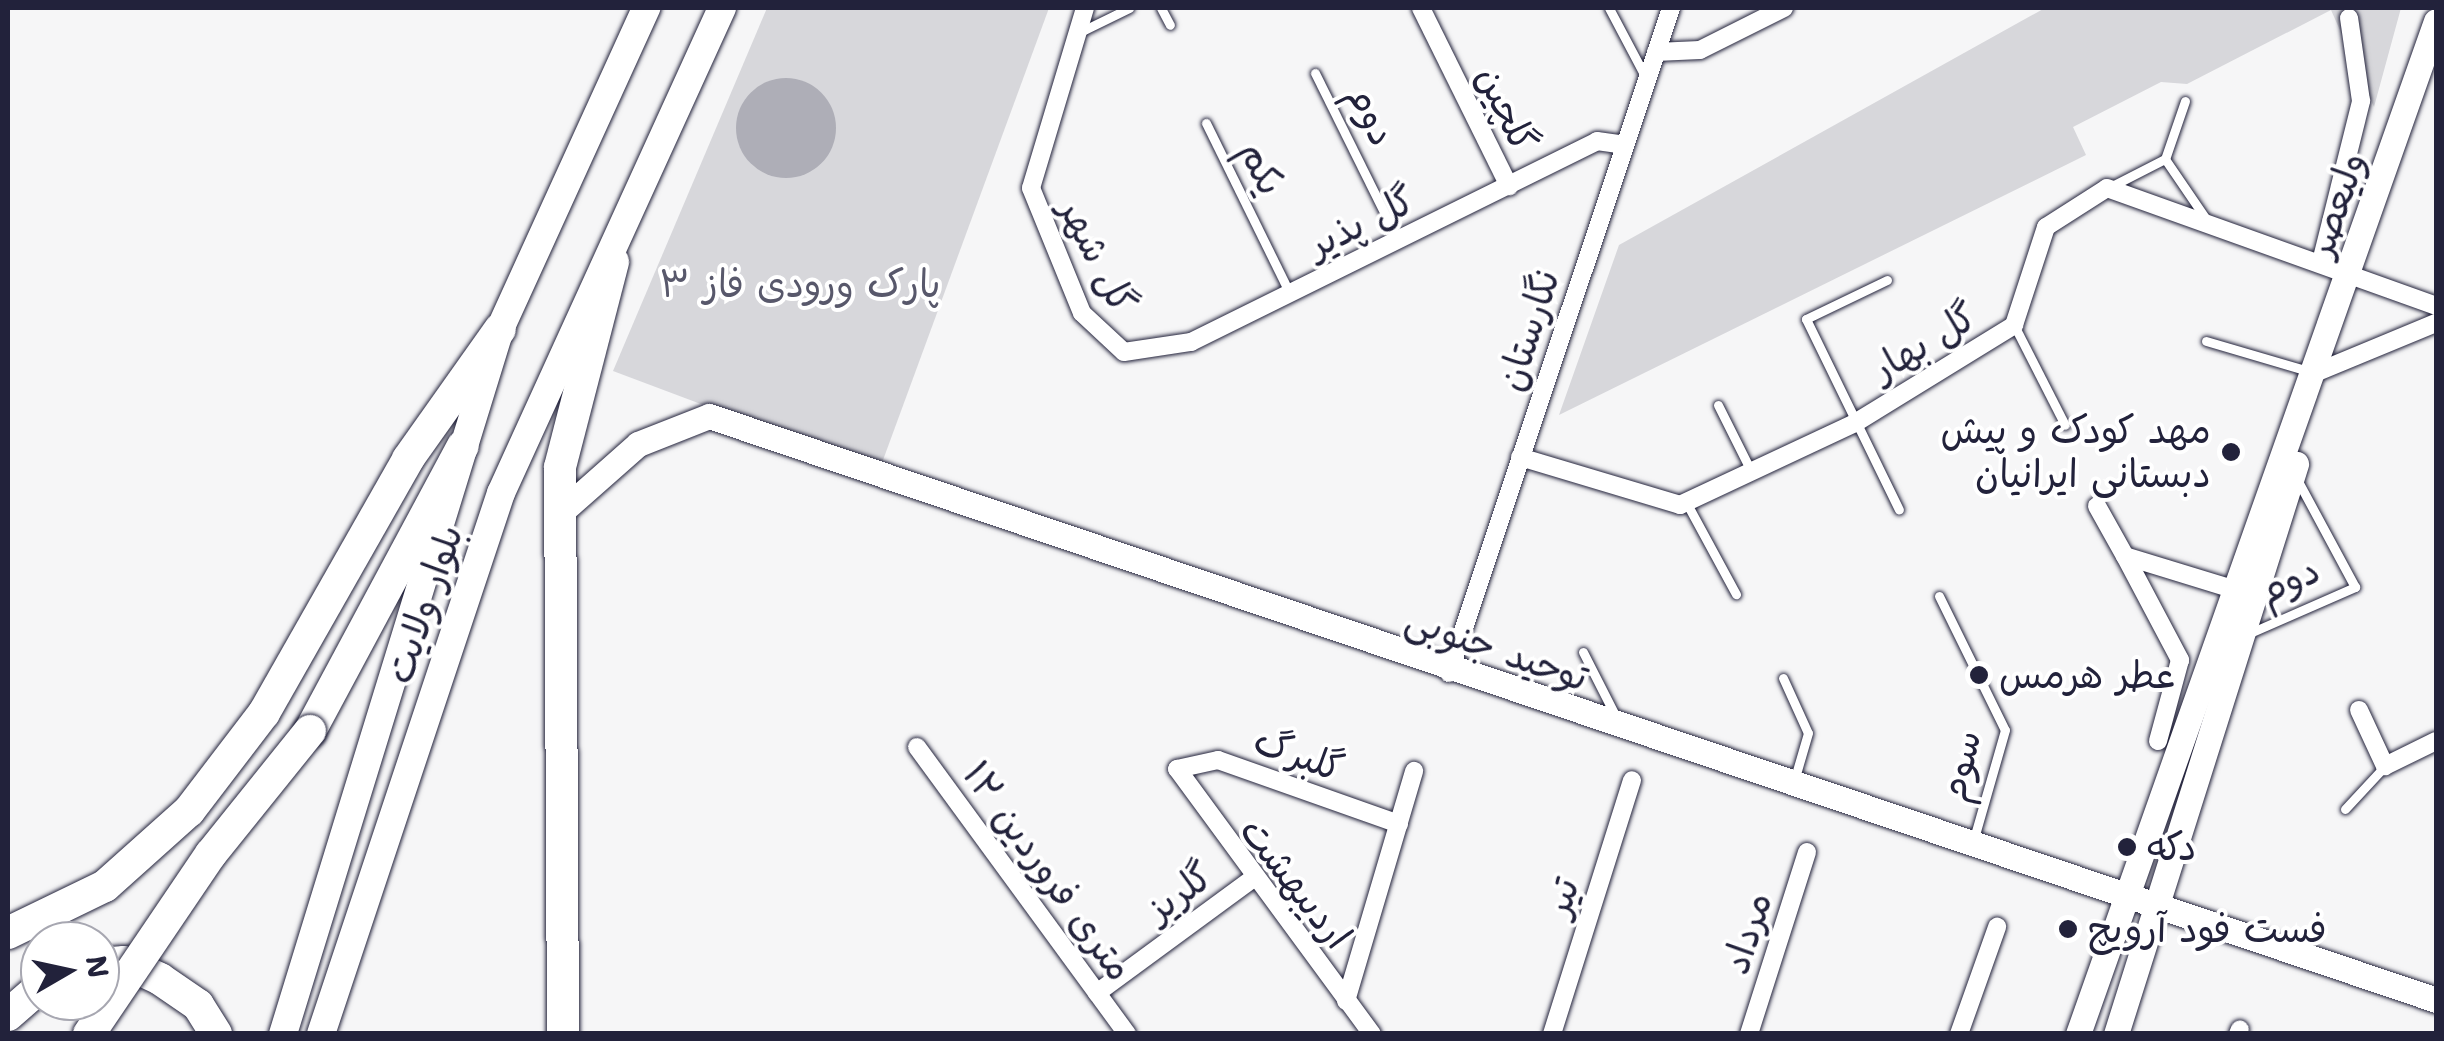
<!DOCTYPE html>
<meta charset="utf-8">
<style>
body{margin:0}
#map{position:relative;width:2444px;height:1041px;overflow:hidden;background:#f6f6f7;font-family:"Shantell Sans","Playpen Sans Arabic",sans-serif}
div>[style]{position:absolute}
.green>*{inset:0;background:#d7d7db}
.water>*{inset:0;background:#aeaeb7}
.round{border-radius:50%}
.roads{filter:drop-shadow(0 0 2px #22223b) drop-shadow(0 0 2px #22223b)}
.lane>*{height:9px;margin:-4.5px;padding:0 4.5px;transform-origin:4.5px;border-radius:4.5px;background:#fff}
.street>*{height:18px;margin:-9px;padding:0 9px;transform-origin:9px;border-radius:9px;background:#fff}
.secondary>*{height:25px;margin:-12.5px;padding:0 12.5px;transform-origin:12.5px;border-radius:12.5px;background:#fff}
.primary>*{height:28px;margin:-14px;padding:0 14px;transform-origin:14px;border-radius:14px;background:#fff}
.highway>*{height:32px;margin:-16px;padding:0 16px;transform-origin:16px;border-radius:16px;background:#fff}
.bridges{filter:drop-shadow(0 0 2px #22223b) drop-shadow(0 0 2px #22223b)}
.highway-bridge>*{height:32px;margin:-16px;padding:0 16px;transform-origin:16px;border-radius:16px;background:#fff}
.dots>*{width:28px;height:28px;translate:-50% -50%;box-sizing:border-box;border:5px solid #fff;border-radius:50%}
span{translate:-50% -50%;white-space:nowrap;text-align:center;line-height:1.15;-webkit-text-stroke:8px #fff;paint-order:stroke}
.street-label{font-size:38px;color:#22223b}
.park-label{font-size:38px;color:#58586b}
.poi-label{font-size:38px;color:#22223b}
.right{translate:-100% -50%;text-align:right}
.left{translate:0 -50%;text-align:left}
.frame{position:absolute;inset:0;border:10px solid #22223b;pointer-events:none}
.north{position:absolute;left:20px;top:921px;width:100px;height:100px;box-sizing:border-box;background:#fff;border:2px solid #a7a7b1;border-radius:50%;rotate:81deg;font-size:28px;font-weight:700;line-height:40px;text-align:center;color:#22223b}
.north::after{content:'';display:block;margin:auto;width:35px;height:45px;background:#22223b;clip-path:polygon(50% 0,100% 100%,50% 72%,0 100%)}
</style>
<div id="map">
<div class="green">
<div style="clip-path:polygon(767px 8px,1049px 8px,879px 471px,613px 371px)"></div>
<div style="clip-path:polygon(2045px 8px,2401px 8px,2374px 107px,2331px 10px,2187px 84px,2161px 82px,2073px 127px,2086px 155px,1559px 415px,1619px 245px)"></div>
</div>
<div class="water">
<div class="round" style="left:736px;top:78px;width:100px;height:100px"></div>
</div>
<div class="roads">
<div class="lane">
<div style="left:1161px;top:8px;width:19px;rotate:62deg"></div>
<div style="left:1609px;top:8px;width:77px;rotate:62.1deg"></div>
<div style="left:1078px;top:33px;width:57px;rotate:-26.1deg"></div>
<div style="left:1315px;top:73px;width:186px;rotate:63.6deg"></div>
<div style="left:2185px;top:101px;width:61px;rotate:109deg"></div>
<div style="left:2165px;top:159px;width:73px;rotate:55.7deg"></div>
<div style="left:1206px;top:123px;width:191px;rotate:63.8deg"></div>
<div style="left:2110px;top:187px;width:62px;rotate:-27deg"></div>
<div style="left:1887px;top:280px;width:90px;rotate:154.3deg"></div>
<div style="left:1806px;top:319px;width:212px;rotate:64deg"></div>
<div style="left:2014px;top:325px;width:112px;rotate:63deg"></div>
<div style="left:2206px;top:341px;width:106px;rotate:16.4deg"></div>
<div style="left:1718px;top:405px;width:74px;rotate:63.4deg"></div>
<div style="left:1686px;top:502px;width:105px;rotate:61.5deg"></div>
<div style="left:1939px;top:596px;width:149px;rotate:63.8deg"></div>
<div style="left:2005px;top:730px;width:112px;rotate:106deg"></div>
<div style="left:2250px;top:633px;width:115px;rotate:-23.7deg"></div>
<div style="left:2355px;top:587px;width:120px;rotate:-118.3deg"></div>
<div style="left:1583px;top:652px;width:73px;rotate:63.1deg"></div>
<div style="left:1783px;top:678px;width:60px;rotate:65.6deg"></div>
<div style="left:1808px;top:733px;width:50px;rotate:106.3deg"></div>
<div style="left:2345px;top:809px;width:59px;rotate:-47.1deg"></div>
</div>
<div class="street">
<div style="left:1085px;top:8px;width:188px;rotate:106.7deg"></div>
<div style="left:1031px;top:188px;width:135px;rotate:67.8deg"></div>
<div style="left:1082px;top:313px;width:57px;rotate:42.9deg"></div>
<div style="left:1124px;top:352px;width:68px;rotate:-8.5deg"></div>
<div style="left:1191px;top:342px;width:453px;rotate:-26.3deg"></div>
<div style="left:1597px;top:141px;width:27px;rotate:8deg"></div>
<div style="left:1421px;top:8px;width:199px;rotate:63.7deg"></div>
<div style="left:1656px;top:52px;width:44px;rotate:-2.6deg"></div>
<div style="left:1700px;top:50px;width:94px;rotate:-26.6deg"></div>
<div style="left:2321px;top:262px;width:166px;rotate:-76deg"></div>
<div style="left:2361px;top:101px;width:84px;rotate:-98.2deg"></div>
<div style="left:2315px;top:373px;width:131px;rotate:-22.5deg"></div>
<div style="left:1520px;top:457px;width:167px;rotate:16.7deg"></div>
<div style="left:1680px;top:505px;width:193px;rotate:-25.1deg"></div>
<div style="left:1855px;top:423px;width:187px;rotate:-31.6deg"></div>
<div style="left:2014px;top:325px;width:103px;rotate:-71.9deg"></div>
<div style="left:2046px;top:227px;width:72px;rotate:-32.6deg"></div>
<div style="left:2107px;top:188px;width:350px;rotate:19.7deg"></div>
<div style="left:2097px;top:506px;width:57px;rotate:60.8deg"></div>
<div style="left:2125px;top:556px;width:113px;rotate:17deg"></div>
<div style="left:2125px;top:556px;width:118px;rotate:62.1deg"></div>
<div style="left:2180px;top:660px;width:84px;rotate:105.2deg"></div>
<div style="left:1449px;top:673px;width:701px;rotate:-71.54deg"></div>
<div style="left:2359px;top:710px;width:62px;rotate:65.1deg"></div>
<div style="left:2385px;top:766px;width:57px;rotate:-26.1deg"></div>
<div style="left:917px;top:747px;width:356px;rotate:53.8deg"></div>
<div style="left:1097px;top:993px;width:192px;rotate:-36.3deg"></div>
<div style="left:1346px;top:1001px;width:240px;rotate:-73.5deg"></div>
<div style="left:1372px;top:1034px;width:329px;rotate:-126.3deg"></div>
<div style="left:1177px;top:769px;width:42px;rotate:-12.4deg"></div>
<div style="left:1218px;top:760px;width:192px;rotate:19.5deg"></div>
<div style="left:1552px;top:1034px;width:266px;rotate:-72.5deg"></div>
<div style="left:1749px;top:1034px;width:191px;rotate:-72.3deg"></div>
<div style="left:1959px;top:1034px;width:114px;rotate:-70.4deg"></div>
<div style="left:2238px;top:1034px;width:5px;rotate:-68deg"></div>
</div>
<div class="secondary">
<div style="left:560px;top:513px;width:104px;rotate:-41.5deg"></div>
<div style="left:638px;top:444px;width:76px;rotate:-21.5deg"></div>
<div style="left:709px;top:416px;width:1823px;rotate:18.68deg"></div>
<div style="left:2078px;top:1034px;width:1074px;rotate:-70.54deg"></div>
<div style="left:2116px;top:1034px;width:598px;rotate:-72.47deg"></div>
</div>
<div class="primary">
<div style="left:283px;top:1034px;width:738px;rotate:-72.89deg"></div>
<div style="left:500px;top:329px;width:353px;rotate:-65.5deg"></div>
<div style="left:321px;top:1034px;width:570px;rotate:-71.6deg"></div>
<div style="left:501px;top:493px;width:533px;rotate:-65.5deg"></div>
</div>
<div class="highway">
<div style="left:310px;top:731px;width:323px;rotate:-61.8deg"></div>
<div style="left:8px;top:933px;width:108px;rotate:-25.9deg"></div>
<div style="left:105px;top:886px;width:113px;rotate:-41.8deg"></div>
<div style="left:189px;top:811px;width:123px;rotate:-52.6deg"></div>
<div style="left:264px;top:713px;width:292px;rotate:-60.4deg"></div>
<div style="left:408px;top:459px;width:159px;rotate:-54.7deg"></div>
<div style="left:100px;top:964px;width:24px;rotate:-5deg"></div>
<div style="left:124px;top:962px;width:40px;rotate:25deg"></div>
<div style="left:160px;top:979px;width:46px;rotate:34.4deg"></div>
<div style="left:198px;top:1005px;width:34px;rotate:58deg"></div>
<div style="left:8px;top:1015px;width:43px;rotate:-41.2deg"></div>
<div style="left:563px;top:1034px;width:567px;rotate:-90.3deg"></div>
<div style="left:560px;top:467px;width:212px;rotate:-75.5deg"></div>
</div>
</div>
<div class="bridges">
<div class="highway-bridge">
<div style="left:89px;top:1034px;width:217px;rotate:-55.9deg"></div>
<div style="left:211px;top:854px;width:158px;rotate:-51.2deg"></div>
</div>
</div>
<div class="dots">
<div style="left:2231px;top:452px;background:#22223b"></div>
<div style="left:1979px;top:675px;background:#22223b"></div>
<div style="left:2127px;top:847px;background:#22223b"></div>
<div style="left:2068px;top:929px;background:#22223b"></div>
</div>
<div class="street-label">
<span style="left:1507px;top:109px;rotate:64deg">گلچین</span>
<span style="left:1372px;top:115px;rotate:64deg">دوم</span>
<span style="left:1262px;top:168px;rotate:64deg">یکم</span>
<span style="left:2336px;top:204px;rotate:-71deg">ولیعصر</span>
<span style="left:1361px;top:222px;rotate:-26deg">گل پذیر</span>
<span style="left:1098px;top:256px;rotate:63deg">گل شهر</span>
<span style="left:1528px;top:330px;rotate:-72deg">نگارستان</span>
<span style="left:1924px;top:342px;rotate:-31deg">گل بهار</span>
<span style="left:2289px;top:580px;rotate:-24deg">دوم</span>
<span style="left:424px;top:604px;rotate:-71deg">بلوار ولایت</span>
<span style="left:1497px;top:648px;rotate:19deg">توحید جنوبی</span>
<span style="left:1299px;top:754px;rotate:20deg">گلبرگ</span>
<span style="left:1960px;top:766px;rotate:-77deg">سوم</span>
<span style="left:1048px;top:871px;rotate:54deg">۱۲ متری فروردین</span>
<span style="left:1296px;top:883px;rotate:52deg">اردیبهشت</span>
<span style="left:1179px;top:892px;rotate:-36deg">گلریز</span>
<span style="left:1561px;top:897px;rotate:-72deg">تیر</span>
<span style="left:1747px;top:933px;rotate:-72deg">مرداد</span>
</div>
<div class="park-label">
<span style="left:800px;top:284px">پارک ورودی فاز ۳</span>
</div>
<div class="poi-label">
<span class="right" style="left:2211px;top:452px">مهد کودک و پیش<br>دبستانی ایرانیان</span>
<span class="left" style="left:1999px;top:675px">عطر هرمس</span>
<span class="left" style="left:2147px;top:847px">دکه</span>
<span class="left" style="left:2088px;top:929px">فست فود آرویچ</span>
</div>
<div class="frame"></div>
<div class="north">N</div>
</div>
